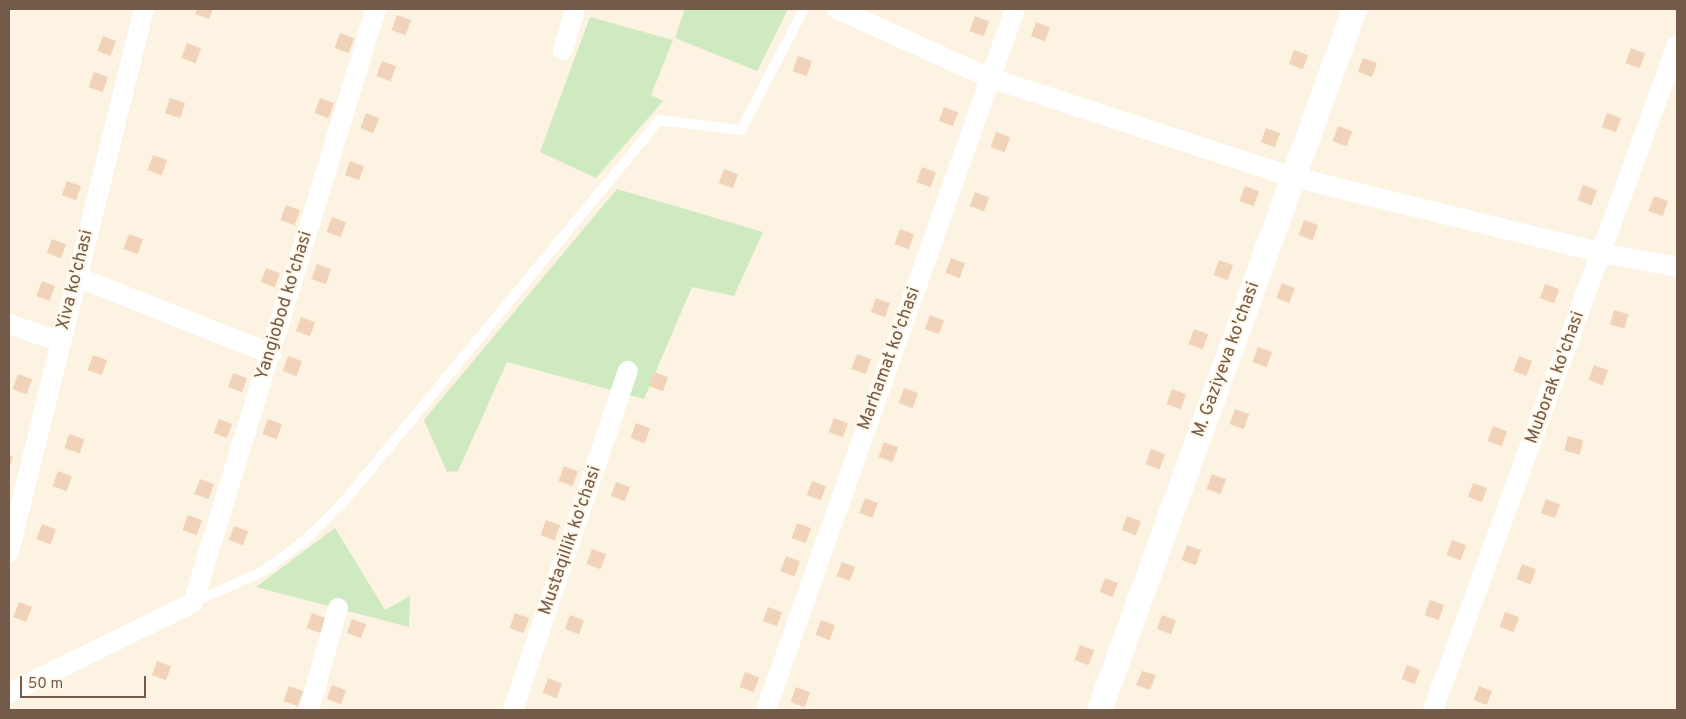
<!DOCTYPE html>
<style>
body{margin:0}
#map{position:relative;width:1686px;height:719px;overflow:hidden;background:#fcf3e2;font-family:Overpass,sans-serif}
div>[style]{position:absolute}
.green>*{inset:0;background:#cfe9c1}
.building>*{inset:0;background:#f1d3ba;transform-origin:0 0}
.service>*{height:10px;margin:-5px;padding:0 5px;transform-origin:5px;border-radius:5px;background:#fff}
.minor>*{height:20px;margin:-10px;padding:0 10px;transform-origin:10px;border-radius:10px;background:#fff}
.tertiary>*{height:25px;margin:-12.5px;padding:0 12.5px;transform-origin:12.5px;border-radius:12.5px;background:#fff}
span{translate:-50% -50%;white-space:nowrap;text-align:center;line-height:1.15;-webkit-text-stroke:4px #fff7e8;paint-order:stroke}
.street-label{font-size:18px;color:#735a49}
.frame{position:absolute;inset:0;border:10px solid #735a49;pointer-events:none}
.scale{position:absolute;left:20px;top:676px;width:126px;height:22px;box-sizing:border-box;border:2px solid #735a49;border-top:0;padding-left:6px;font-size:15px;line-height:18px;white-space:nowrap;color:#735a49;-webkit-text-stroke:4px #fff7e8;paint-order:stroke}
</style>
<div id="map">
<div class="green">
<div style="clip-path:polygon(685px 9px,788px 9px,757px 71px,675px 38px)"></div>
<div style="clip-path:polygon(590px 17px,673px 40px,651px 95px,663px 101px,596px 178px,540px 152px)"></div>
<div style="clip-path:polygon(617px 189px,763px 232px,734px 296px,692px 287px,644px 399px,507px 362px,458px 471px,447px 472px,424px 420px)"></div>
<div style="clip-path:polygon(335px 528px,385px 610px,410px 596px,409px 627px,256px 587px)"></div>
</div>
<div class="building">
<div style="clip-path:polygon(197px 9px,213px 9px,209px 19px,195px 14px)"></div>
<div style="left:397px;top:15px;width:15px;height:16px;rotate:20deg"></div>
<div style="left:975px;top:16px;width:15px;height:16px;rotate:20deg"></div>
<div style="left:1036px;top:22px;width:15px;height:15px;rotate:20deg"></div>
<div style="left:340px;top:33px;width:15px;height:16px;rotate:20deg"></div>
<div style="left:103px;top:36px;width:14px;height:16px;rotate:21deg"></div>
<div style="left:187px;top:43px;width:15px;height:16px;rotate:20deg"></div>
<div style="left:1631px;top:48px;width:15px;height:16px;rotate:20deg"></div>
<div style="left:1294px;top:50px;width:15px;height:15px;rotate:20deg"></div>
<div style="left:798px;top:56px;width:15px;height:16px;rotate:20deg"></div>
<div style="left:1363px;top:58px;width:15px;height:15px;rotate:20deg"></div>
<div style="left:382px;top:61px;width:15px;height:16px;rotate:20deg"></div>
<div style="left:94px;top:72px;width:15px;height:16px;rotate:20deg"></div>
<div style="left:170px;top:98px;width:16px;height:16px;rotate:18deg"></div>
<div style="left:320px;top:98px;width:15px;height:16px;rotate:20deg"></div>
<div style="left:944px;top:107px;width:15px;height:15px;rotate:20deg"></div>
<div style="left:366px;top:113px;width:14px;height:16px;rotate:21deg"></div>
<div style="left:1607px;top:113px;width:15px;height:15px;rotate:20deg"></div>
<div style="left:1338px;top:126px;width:15px;height:16px;rotate:20deg"></div>
<div style="left:1266px;top:128px;width:15px;height:15px;rotate:20deg"></div>
<div style="left:996px;top:132px;width:15px;height:16px;rotate:20deg"></div>
<div style="left:153px;top:155px;width:15px;height:16px;rotate:20deg"></div>
<div style="left:350px;top:161px;width:15px;height:15px;rotate:20deg"></div>
<div style="left:922px;top:167px;width:15px;height:16px;rotate:20deg"></div>
<div style="left:724px;top:169px;width:15px;height:15px;rotate:20deg"></div>
<div style="left:67px;top:181px;width:15px;height:15px;rotate:20deg"></div>
<div style="left:1583px;top:185px;width:15px;height:16px;rotate:20deg"></div>
<div style="left:1245px;top:186px;width:15px;height:16px;rotate:20deg"></div>
<div style="left:975px;top:192px;width:15px;height:15px;rotate:20deg"></div>
<div style="left:1654px;top:196px;width:15px;height:16px;rotate:20deg"></div>
<div style="left:286px;top:205px;width:15px;height:16px;rotate:20deg"></div>
<div style="left:332px;top:217px;width:15px;height:16px;rotate:20deg"></div>
<div style="left:1304px;top:220px;width:15px;height:16px;rotate:20deg"></div>
<div style="left:900px;top:229px;width:15px;height:16px;rotate:20deg"></div>
<div style="left:129px;top:234px;width:15px;height:16px;rotate:20deg"></div>
<div style="left:52px;top:239px;width:15px;height:15px;rotate:20deg"></div>
<div style="left:951px;top:258px;width:15px;height:16px;rotate:20deg"></div>
<div style="left:1219px;top:260px;width:15px;height:16px;rotate:20deg"></div>
<div style="left:317px;top:264px;width:15px;height:16px;rotate:20deg"></div>
<div style="left:266px;top:268px;width:15px;height:15px;rotate:20deg"></div>
<div style="left:42px;top:281px;width:14px;height:16px;rotate:21deg"></div>
<div style="left:1282px;top:283px;width:14px;height:16px;rotate:21deg"></div>
<div style="left:1545px;top:284px;width:15px;height:15px;rotate:20deg"></div>
<div style="left:876px;top:298px;width:15px;height:15px;rotate:20deg"></div>
<div style="left:1614px;top:310px;width:15px;height:15px;rotate:16deg"></div>
<div style="left:930px;top:315px;width:15px;height:15px;rotate:20deg"></div>
<div style="left:301px;top:317px;width:15px;height:15px;rotate:20deg"></div>
<div style="left:1194px;top:329px;width:15px;height:16px;rotate:20deg"></div>
<div style="left:1258px;top:347px;width:15px;height:16px;rotate:20deg"></div>
<div style="left:857px;top:354px;width:15px;height:16px;rotate:20deg"></div>
<div style="left:93px;top:355px;width:15px;height:16px;rotate:20deg"></div>
<div style="left:288px;top:356px;width:15px;height:16px;rotate:20deg"></div>
<div style="left:1519px;top:356px;width:14px;height:16px;rotate:21deg"></div>
<div style="left:1594px;top:365px;width:15px;height:16px;rotate:20deg"></div>
<div style="left:654px;top:372px;width:15px;height:15px;rotate:20deg"></div>
<div style="left:233px;top:373px;width:15px;height:15px;rotate:20deg"></div>
<div style="left:18px;top:374px;width:15px;height:16px;rotate:20deg"></div>
<div style="left:904px;top:388px;width:15px;height:16px;rotate:20deg"></div>
<div style="left:1172px;top:389px;width:15px;height:16px;rotate:20deg"></div>
<div style="left:1235px;top:409px;width:15px;height:16px;rotate:20deg"></div>
<div style="left:834px;top:418px;width:15px;height:15px;rotate:20deg"></div>
<div style="left:219px;top:419px;width:14px;height:15px;rotate:21deg"></div>
<div style="left:268px;top:419px;width:15px;height:16px;rotate:20deg"></div>
<div style="left:636px;top:423px;width:15px;height:16px;rotate:20deg"></div>
<div style="left:1493px;top:426px;width:15px;height:16px;rotate:20deg"></div>
<div style="left:69px;top:434px;width:16px;height:15px;rotate:18deg"></div>
<div style="left:1568px;top:436px;width:16px;height:15px;rotate:15deg"></div>
<div style="left:884px;top:442px;width:15px;height:16px;rotate:20deg"></div>
<div style="left:1151px;top:449px;width:15px;height:16px;rotate:20deg"></div>
<div style="clip-path:polygon(9px 455px,13px 457px,9px 468px)"></div>
<div style="left:564px;top:466px;width:15px;height:16px;rotate:20deg"></div>
<div style="left:58px;top:471px;width:15px;height:16px;rotate:20deg"></div>
<div style="left:1212px;top:474px;width:15px;height:16px;rotate:20deg"></div>
<div style="left:200px;top:479px;width:15px;height:16px;rotate:20deg"></div>
<div style="left:812px;top:481px;width:15px;height:15px;rotate:20deg"></div>
<div style="left:616px;top:482px;width:15px;height:15px;rotate:20deg"></div>
<div style="left:1473px;top:483px;width:15px;height:15px;rotate:20deg"></div>
<div style="left:865px;top:498px;width:14px;height:16px;rotate:21deg"></div>
<div style="left:1546px;top:499px;width:15px;height:15px;rotate:20deg"></div>
<div style="left:188px;top:515px;width:15px;height:16px;rotate:20deg"></div>
<div style="left:1127px;top:516px;width:15px;height:15px;rotate:20deg"></div>
<div style="left:546px;top:520px;width:15px;height:16px;rotate:20deg"></div>
<div style="left:797px;top:523px;width:15px;height:16px;rotate:20deg"></div>
<div style="left:42px;top:524px;width:15px;height:16px;rotate:20deg"></div>
<div style="left:234px;top:526px;width:15px;height:15px;rotate:20deg"></div>
<div style="left:1452px;top:540px;width:15px;height:16px;rotate:20deg"></div>
<div style="left:1187px;top:545px;width:15px;height:16px;rotate:20deg"></div>
<div style="left:592px;top:549px;width:15px;height:16px;rotate:20deg"></div>
<div style="left:786px;top:556px;width:15px;height:16px;rotate:20deg"></div>
<div style="left:842px;top:562px;width:14px;height:15px;rotate:21deg"></div>
<div style="left:1522px;top:564px;width:15px;height:16px;rotate:20deg"></div>
<div style="left:1105px;top:578px;width:14px;height:15px;rotate:21deg"></div>
<div style="left:1430px;top:600px;width:15px;height:16px;rotate:20deg"></div>
<div style="left:19px;top:602px;width:14px;height:16px;rotate:21deg"></div>
<div style="left:768px;top:607px;width:15px;height:15px;rotate:20deg"></div>
<div style="left:1505px;top:612px;width:15px;height:16px;rotate:20deg"></div>
<div style="left:312px;top:613px;width:15px;height:16px;rotate:20deg"></div>
<div style="left:515px;top:613px;width:15px;height:16px;rotate:20deg"></div>
<div style="left:570px;top:615px;width:15px;height:15px;rotate:20deg"></div>
<div style="left:1162px;top:615px;width:15px;height:15px;rotate:20deg"></div>
<div style="left:352px;top:619px;width:15px;height:15px;rotate:20deg"></div>
<div style="left:821px;top:620px;width:15px;height:16px;rotate:20deg"></div>
<div style="left:1080px;top:645px;width:15px;height:16px;rotate:20deg"></div>
<div style="left:157px;top:661px;width:15px;height:15px;rotate:20deg"></div>
<div style="left:1407px;top:665px;width:14px;height:15px;rotate:21deg"></div>
<div style="clip-path:polygon(1142px 671px,1156px 675px,1150px 690px,1136px 685px)"></div>
<div style="left:745px;top:672px;width:15px;height:16px;rotate:20deg"></div>
<div style="left:548px;top:678px;width:15px;height:16px;rotate:20deg"></div>
<div style="left:332px;top:685px;width:15px;height:15px;rotate:20deg"></div>
<div style="left:289px;top:686px;width:15px;height:16px;rotate:20deg"></div>
<div style="left:1479px;top:686px;width:14px;height:15px;rotate:21deg"></div>
<div style="left:796px;top:687px;width:15px;height:16px;rotate:20deg"></div>
</div>
<div class="service">
<div style="left:194px;top:602px;width:74px;rotate:-23.8deg"></div>
<div style="left:262px;top:572px;width:52px;rotate:-36.4deg"></div>
<div style="left:304px;top:541px;width:52px;rotate:-44.2deg"></div>
<div style="left:341px;top:505px;width:499px;rotate:-50.4deg"></div>
<div style="left:659px;top:120px;width:83px;rotate:7deg"></div>
<div style="left:741px;top:130px;width:136px;rotate:-62.5deg"></div>
</div>
<div class="minor">
<div style="left:837px;top:9px;width:168px;rotate:24.3deg"></div>
<div style="left:990px;top:78px;width:319px;rotate:18.1deg"></div>
<div style="left:1293px;top:177px;width:318px;rotate:13.8deg"></div>
<div style="left:1602px;top:253px;width:76px;rotate:10.6deg"></div>
<div style="left:563px;top:50px;width:43px;rotate:-73.7deg"></div>
<div style="left:77px;top:277px;width:209px;rotate:21.6deg"></div>
<div style="left:9px;top:324px;width:55px;rotate:19.1deg"></div>
<div style="left:9px;top:552px;width:560px;rotate:-76.04deg"></div>
<div style="left:9px;top:693px;width:205px;rotate:-26.1deg"></div>
<div style="left:193px;top:603px;width:622px;rotate:-72.88deg"></div>
<div style="left:309px;top:710px;width:106px;rotate:-74.1deg"></div>
<div style="left:513px;top:710px;width:358px;rotate:-71.3deg"></div>
<div style="left:766px;top:710px;width:744px;rotate:-70.44deg"></div>
<div style="left:1433px;top:710px;width:708px;rotate:-69.85deg"></div>
</div>
<div class="tertiary">
<div style="left:1099px;top:710px;width:746px;rotate:-70.01deg"></div>
</div>
<div class="street-label">
<span style="left:76px;top:280px;rotate:-76deg">Xiva ko'chasi</span>
<span style="left:285px;top:306px;rotate:-73deg">Yangiobod ko'chasi</span>
<span style="left:890px;top:359px;rotate:-70deg">Marhamat ko'chasi</span>
<span style="left:1227px;top:360px;rotate:-70deg">M. Gaziyeva ko'chasi</span>
<span style="left:1556px;top:378px;rotate:-70deg">Muborak ko'chasi</span>
<span style="left:571px;top:541px;rotate:-71deg">Mustaqillik ko'chasi</span>
</div>
<div class="frame"></div>
<div class="scale">50 m</div>
</div>
